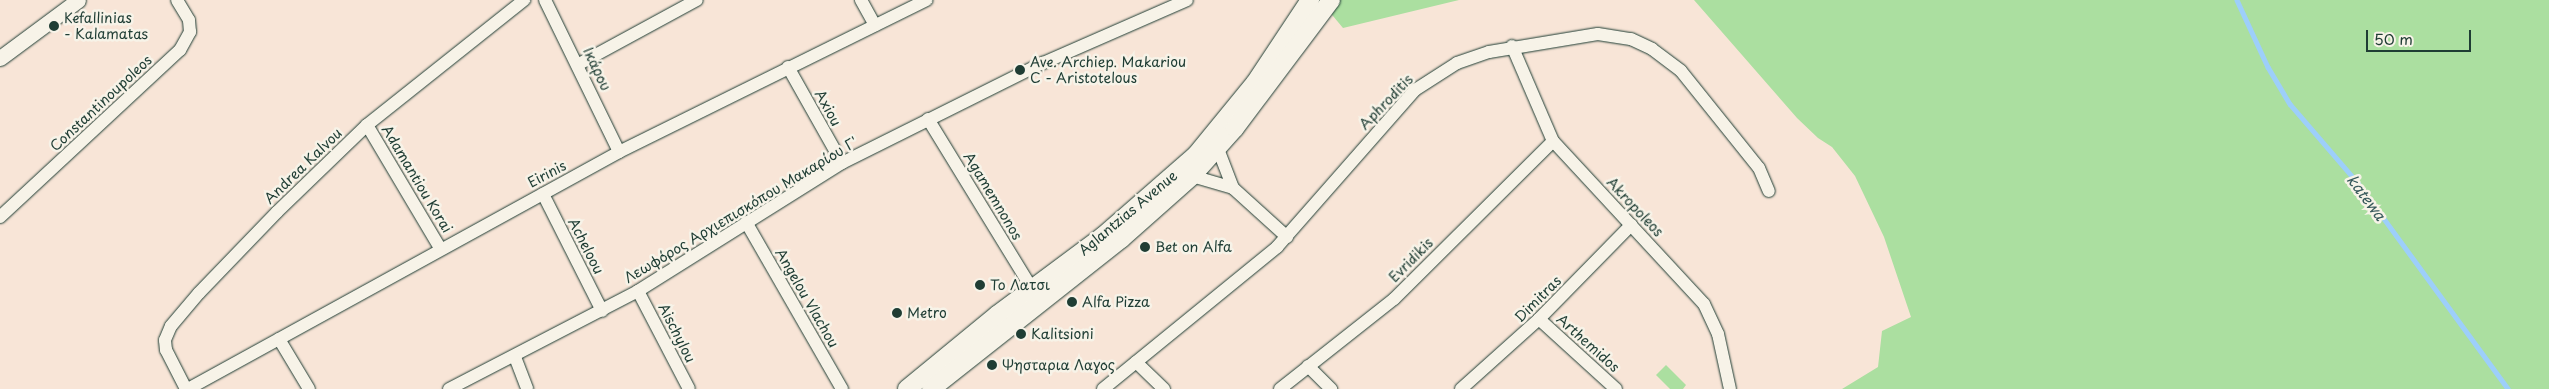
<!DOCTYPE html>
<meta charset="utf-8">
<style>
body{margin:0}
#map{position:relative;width:2549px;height:389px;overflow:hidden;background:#f8e5d7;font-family:"Playpen Sans",sans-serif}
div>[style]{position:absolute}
.green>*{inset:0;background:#abdfa0}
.stream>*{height:4.5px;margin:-2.25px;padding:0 2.25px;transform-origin:2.25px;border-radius:2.25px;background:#9dcffa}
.roads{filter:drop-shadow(0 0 1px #1f3d34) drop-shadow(0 0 1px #1f3d34)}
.minor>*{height:12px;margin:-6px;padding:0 6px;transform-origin:6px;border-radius:6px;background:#f7f3e8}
.tertiary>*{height:15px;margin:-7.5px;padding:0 7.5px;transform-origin:7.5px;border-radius:7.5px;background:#f7f3e8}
.secondary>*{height:18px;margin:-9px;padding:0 9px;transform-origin:9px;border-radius:9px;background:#f7f3e8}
.dots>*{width:14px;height:14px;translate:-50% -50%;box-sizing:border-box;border:2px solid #f7f3e8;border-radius:50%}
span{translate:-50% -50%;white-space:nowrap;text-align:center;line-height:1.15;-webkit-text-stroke:5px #f7f3e8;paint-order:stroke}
.poi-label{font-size:14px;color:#1f3d34}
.left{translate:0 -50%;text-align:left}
.street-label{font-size:14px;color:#1f3d34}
.water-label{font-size:15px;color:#385a5c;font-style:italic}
.scale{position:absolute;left:2366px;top:30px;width:105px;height:22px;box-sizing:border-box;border:2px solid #1f3d34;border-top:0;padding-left:6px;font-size:15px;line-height:18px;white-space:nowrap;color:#1f3d34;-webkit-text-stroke:4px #f7f3e8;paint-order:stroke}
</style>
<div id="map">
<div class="green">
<div style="clip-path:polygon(1327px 0,1459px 0,1343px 28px,1323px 4px)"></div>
<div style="clip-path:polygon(1694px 0,2549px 0,2549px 389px,1842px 389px,1878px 367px,1882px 331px,1911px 317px,1884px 237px,1855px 176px,1832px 147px,1818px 138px,1797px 118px)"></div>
<div style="clip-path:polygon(1666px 365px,1686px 385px,1683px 389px,1670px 389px,1656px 375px)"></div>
</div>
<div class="stream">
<div style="left:2237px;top:0;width:74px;rotate:65.2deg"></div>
<div style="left:2268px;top:67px;width:43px;rotate:59.3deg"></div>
<div style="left:2290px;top:104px;width:104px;rotate:49.3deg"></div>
<div style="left:2358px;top:183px;width:255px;rotate:53.9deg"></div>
</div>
<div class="roads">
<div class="minor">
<div style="left:545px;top:0;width:169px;rotate:64deg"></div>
<div style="left:861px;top:0;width:29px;rotate:61deg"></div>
<div style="left:1512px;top:46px;width:103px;rotate:66.7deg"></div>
<div style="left:1553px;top:141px;width:222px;rotate:47.2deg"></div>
<div style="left:1704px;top:304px;width:33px;rotate:65deg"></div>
<div style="left:1718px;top:334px;width:56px;rotate:77.7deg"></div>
<div style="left:579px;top:64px;width:134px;rotate:-28.5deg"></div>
<div style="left:788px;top:67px;width:110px;rotate:60.6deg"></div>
<div style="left:928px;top:119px;width:199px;rotate:58.5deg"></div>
<div style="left:367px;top:125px;width:143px;rotate:59.3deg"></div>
<div style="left:1218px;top:149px;width:42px;rotate:69deg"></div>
<div style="left:1192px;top:176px;width:43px;rotate:16.3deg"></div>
<div style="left:1233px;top:188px;width:73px;rotate:42.2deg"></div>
<div style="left:543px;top:194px;width:131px;rotate:63.2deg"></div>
<div style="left:0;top:217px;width:246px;rotate:-42.9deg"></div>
<div style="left:180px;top:50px;width:21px;rotate:-61deg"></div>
<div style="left:190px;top:32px;width:12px;rotate:-95deg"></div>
<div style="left:189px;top:20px;width:23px;rotate:-121deg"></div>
<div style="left:746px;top:222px;width:193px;rotate:60.1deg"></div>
<div style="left:638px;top:291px;width:110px;rotate:62.5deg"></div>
<div style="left:1539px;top:319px;width:104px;rotate:42.3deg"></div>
<div style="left:279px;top:339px;width:58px;rotate:59deg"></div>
<div style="left:515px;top:357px;width:34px;rotate:69deg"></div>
<div style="left:1136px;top:362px;width:39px;rotate:44deg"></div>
<div style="left:1308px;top:366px;width:33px;rotate:45deg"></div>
<div style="left:186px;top:389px;width:44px;rotate:-117.1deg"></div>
<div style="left:166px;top:350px;width:10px;rotate:-96deg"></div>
<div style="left:165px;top:340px;width:15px;rotate:-67deg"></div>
<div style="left:171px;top:326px;width:43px;rotate:-49.7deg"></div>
<div style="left:199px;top:293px;width:112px;rotate:-46.1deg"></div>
<div style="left:277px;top:212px;width:125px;rotate:-44deg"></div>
<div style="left:367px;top:125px;width:201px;rotate:-38.5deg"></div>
<div style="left:188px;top:389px;width:492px;rotate:-28.8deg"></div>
<div style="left:619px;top:152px;width:343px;rotate:-26.3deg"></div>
<div style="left:449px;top:389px;width:213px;rotate:-27.4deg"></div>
<div style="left:638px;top:291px;width:241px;rotate:-32.1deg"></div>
<div style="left:842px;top:163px;width:225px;rotate:-26.5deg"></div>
<div style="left:1043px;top:63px;width:157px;rotate:-23.6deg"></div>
<div style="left:1103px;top:389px;width:225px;rotate:-39.2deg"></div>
<div style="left:1277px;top:247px;width:209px;rotate:-48.7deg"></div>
<div style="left:1415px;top:90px;width:50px;rotate:-32.7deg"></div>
<div style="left:1457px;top:63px;width:34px;rotate:-19deg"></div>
<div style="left:1489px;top:52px;width:110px;rotate:-9.4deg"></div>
<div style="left:1598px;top:34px;width:33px;rotate:9deg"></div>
<div style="left:1631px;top:39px;width:23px;rotate:25deg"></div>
<div style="left:1652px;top:49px;width:36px;rotate:37deg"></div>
<div style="left:1681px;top:71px;width:124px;rotate:51.2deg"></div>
<div style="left:1759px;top:168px;width:25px;rotate:67deg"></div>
<div style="left:1280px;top:389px;width:145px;rotate:-38.3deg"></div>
<div style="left:1394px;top:299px;width:224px;rotate:-44.8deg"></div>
<div style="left:1461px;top:389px;width:105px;rotate:-41.9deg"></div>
<div style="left:1539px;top:319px;width:132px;rotate:-45.6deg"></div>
</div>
<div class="tertiary">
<div style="left:0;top:58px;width:97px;rotate:-36.6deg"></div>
</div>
<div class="secondary">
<div style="left:907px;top:389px;width:117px;rotate:-39.4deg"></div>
<div style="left:997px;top:315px;width:132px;rotate:-36.7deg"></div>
<div style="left:1103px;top:236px;width:123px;rotate:-41.1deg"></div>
<div style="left:1196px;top:155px;width:93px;rotate:-50.7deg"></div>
<div style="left:1255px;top:83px;width:100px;rotate:-56.5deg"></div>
<div style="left:931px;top:389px;width:242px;rotate:-38.3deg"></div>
<div style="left:1121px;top:239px;width:95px;rotate:-41.6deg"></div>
<div style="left:1192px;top:176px;width:64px;rotate:-48.1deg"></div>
<div style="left:1235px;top:128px;width:160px;rotate:-53.1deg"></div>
</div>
</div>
<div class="dots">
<div style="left:54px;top:26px;background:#1f3d34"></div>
<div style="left:1020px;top:70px;background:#1f3d34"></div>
<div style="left:1145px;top:247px;background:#1f3d34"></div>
<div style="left:980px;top:285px;background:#1f3d34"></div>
<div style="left:1072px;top:302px;background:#1f3d34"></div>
<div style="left:897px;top:313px;background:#1f3d34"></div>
<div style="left:1021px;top:334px;background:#1f3d34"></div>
<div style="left:992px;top:365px;background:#1f3d34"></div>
</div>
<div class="poi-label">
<span class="left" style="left:64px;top:26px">Kefallinias<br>- Kalamatas</span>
<span class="left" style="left:1030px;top:70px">Ave. Archiep. Makariou<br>C - Aristotelous</span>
<span class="left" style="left:1155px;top:247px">Bet on Alfa</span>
<span class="left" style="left:990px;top:285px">Το Λατσι</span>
<span class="left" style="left:1082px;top:302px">Alfa Pizza</span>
<span class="left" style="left:907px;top:313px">Metro</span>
<span class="left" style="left:1031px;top:334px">Kalitsioni</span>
<span class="left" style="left:1002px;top:365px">Ψησταρια Λαγος</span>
</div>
<div class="street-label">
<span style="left:597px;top:69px;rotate:65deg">Ικάρου</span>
<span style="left:1386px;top:102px;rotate:-46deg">Aphroditis</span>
<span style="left:101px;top:103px;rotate:-43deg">Constantinoupoleos</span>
<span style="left:828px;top:108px;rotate:61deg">Axiou</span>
<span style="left:303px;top:166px;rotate:-44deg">Andrea Kalvou</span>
<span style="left:547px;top:174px;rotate:-28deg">Eirinis</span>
<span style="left:417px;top:179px;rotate:59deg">Adamantiou Korai</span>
<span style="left:993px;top:196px;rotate:59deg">Agamemnonos</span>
<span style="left:1635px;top:207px;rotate:47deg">Akropoleos</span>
<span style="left:741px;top:210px;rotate:-31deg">Λεωφόρος Αρχιεπισκόπου Μακαρίου Γ'</span>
<span style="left:1128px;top:213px;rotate:-40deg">Aglantzias Avenue</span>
<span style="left:586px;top:246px;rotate:63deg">Acheloou</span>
<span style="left:1411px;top:260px;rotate:-45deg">Evridikis</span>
<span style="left:807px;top:298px;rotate:60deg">Angelou Vlachou</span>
<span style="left:1538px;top:299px;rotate:-45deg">Dimitras</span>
<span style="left:677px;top:333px;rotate:63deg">Aischylou</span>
<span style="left:1588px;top:343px;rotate:42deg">Arthemidos</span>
</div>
<div class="water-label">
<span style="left:2367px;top:197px;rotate:53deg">katewa</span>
</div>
<div class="scale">50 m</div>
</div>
